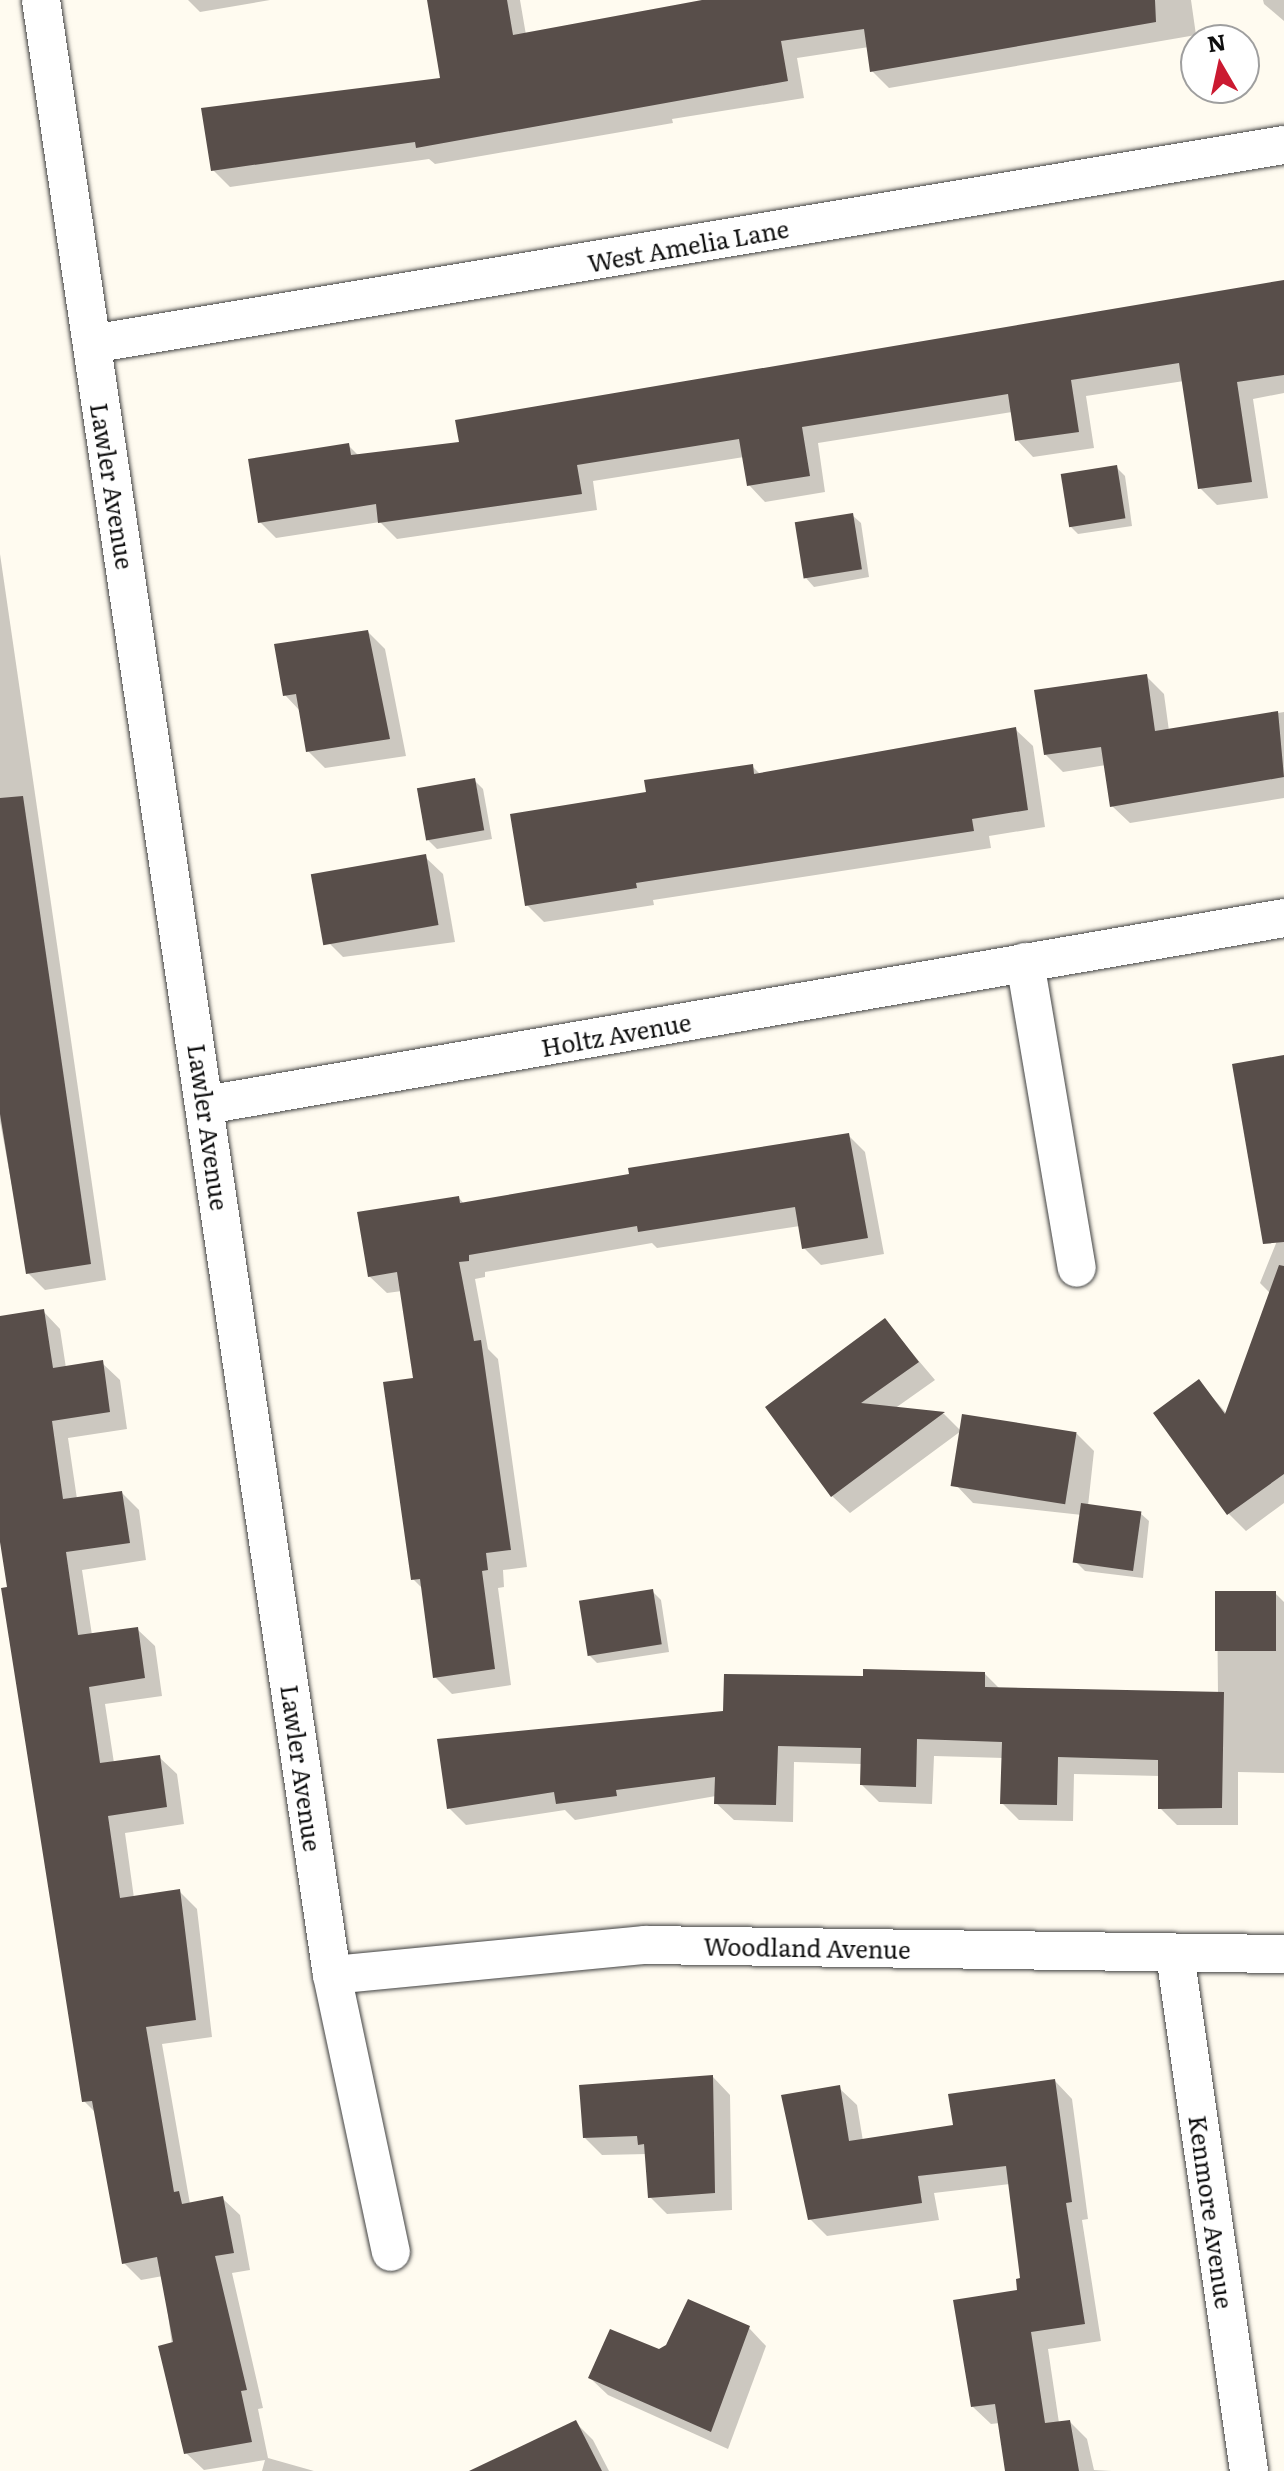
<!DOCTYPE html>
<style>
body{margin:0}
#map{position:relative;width:1284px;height:2471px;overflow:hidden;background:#fffbf0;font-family:Literata,serif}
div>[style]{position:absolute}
.shadow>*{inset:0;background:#0003}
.building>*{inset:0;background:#584e4a;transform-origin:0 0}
.roads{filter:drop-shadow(0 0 2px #424242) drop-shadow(0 0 2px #424242)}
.street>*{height:38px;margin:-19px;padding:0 19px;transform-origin:19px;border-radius:19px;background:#fff}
span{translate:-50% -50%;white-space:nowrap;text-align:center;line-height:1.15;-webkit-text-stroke:8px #fff;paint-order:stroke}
.street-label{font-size:24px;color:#0f0f0f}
.north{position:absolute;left:1180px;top:24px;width:80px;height:80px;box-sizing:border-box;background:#fff;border:2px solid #9f9f9f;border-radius:50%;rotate:351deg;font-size:22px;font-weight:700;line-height:32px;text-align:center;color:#0f0f0f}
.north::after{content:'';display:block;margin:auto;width:28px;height:36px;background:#cb1a31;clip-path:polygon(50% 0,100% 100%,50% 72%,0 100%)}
</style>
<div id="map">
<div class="shadow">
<div style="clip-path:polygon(188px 0,270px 0,200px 12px)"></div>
<div style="clip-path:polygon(429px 0,520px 0,526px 35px,723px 0,1191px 0,1196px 35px,889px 88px,872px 71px,869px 47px,797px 58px,804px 98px,672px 119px,673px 123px,435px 164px,429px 159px,230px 187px,213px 170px,442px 80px)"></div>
<div style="clip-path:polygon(1263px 0,1284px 0,1284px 21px,1264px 4px)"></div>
<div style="clip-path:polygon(1284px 282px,1284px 393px,1253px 399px,1268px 498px,1217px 505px,1200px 488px,1184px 381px,1086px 396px,1094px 448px,1033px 457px,1017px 440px,1012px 412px,818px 443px,825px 492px,765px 502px,749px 485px,744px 457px,593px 481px,597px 510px,397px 539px,380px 522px,276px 538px,260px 522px,348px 445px,359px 456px,461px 444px)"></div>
<div style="clip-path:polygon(1116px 467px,1125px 476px,1132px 526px,1078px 534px,1070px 526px)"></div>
<div style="clip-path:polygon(852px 515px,861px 523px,869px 577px,814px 587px,806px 578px)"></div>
<div style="clip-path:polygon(0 554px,106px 1280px,45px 1290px,28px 1273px,0 1121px)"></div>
<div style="clip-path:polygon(368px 632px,385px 649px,406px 756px,325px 768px,308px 751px,301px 712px,285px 695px)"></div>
<div style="clip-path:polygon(1146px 676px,1164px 694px,1169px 731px,1284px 712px,1284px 798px,1130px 823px,1112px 806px,1106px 765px,1063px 772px,1045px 754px)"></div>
<div style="clip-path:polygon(1015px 729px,1033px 746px,1045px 827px,989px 836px,991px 848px,653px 900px,654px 905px,544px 922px,527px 905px,648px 793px,752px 766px,761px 775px)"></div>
<div style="clip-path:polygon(474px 780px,483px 789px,492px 839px,437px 849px,428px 840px)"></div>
<div style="clip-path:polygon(425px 857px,443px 874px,455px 942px,343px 957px,325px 939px)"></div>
<div style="clip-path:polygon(848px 1135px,865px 1152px,884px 1254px,821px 1265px,804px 1248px,800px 1226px,657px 1248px,652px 1243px,485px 1272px,485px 1277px,475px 1279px,488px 1349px,498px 1359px,527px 1567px,503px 1570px,504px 1587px,498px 1588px,511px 1685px,452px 1694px,435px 1677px,423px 1589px,413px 1579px,416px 1379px,402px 1291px,387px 1293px,369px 1276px,459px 1198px,465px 1205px)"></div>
<div style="clip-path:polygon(1279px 1236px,1284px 1238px,1284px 1365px,1271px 1294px,1260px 1283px)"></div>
<div style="clip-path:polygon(43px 1311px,60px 1329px,66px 1368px,102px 1363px,120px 1380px,127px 1429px,68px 1438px,77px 1499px,122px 1493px,139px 1510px,146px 1560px,82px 1570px,92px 1635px,137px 1629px,155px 1646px,162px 1696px,105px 1704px,114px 1763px,159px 1757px,177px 1774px,184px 1824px,125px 1833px,134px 1898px,179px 1891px,197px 1909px,212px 2037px,162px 2044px,190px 2204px,222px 2198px,240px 2215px,250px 2270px,232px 2273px,263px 2408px,258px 2409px,268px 2458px,314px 2471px,262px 2471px,265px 2460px,204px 2470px,186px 2453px,163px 2276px,141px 2280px,124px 2263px,96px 2113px,84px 2101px,0 1524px,0 1318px)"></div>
<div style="clip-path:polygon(885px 1321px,935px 1380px,894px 1409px,944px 1414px,961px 1431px,850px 1513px,832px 1496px)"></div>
<div style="clip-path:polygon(1199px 1382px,1227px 1414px,1284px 1390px,1284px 1503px,1246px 1531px,1228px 1513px)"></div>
<div style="clip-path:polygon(963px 1416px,1077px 1434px,1094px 1451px,1088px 1506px,1140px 1513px,1149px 1521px,1143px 1578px,1085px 1571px,1077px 1563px,1082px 1515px,973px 1503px,956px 1485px)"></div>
<div style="clip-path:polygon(652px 1591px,661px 1600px,669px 1652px,597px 1663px,588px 1654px)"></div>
<div style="clip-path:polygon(1217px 1593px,1275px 1593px,1284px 1602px,1284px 1773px,1238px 1772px,1238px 1825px,1177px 1825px,1160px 1808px,1160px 1776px,1074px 1774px,1073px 1821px,1019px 1820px,1002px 1803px,1004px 1758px,934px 1756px,932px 1804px,879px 1802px,862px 1785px,862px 1764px,794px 1762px,793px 1822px,734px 1820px,716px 1803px,716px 1796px,575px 1820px,565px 1810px,466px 1825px,449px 1808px,725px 1713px,865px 1678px,985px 1674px,1000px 1689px,1218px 1695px)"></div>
<div style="clip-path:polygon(713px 2077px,730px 2095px,732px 2210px,667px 2214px,650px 2197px,647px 2154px,602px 2155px,585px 2138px)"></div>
<div style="clip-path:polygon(1055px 2081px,1072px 2099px,1088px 2219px,1082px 2220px,1101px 2341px,1048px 2349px,1059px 2423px,1070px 2422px,1087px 2439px,1094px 2470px,1112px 2471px,1007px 2471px,1000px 2423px,991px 2424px,973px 2407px,1022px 2280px,1010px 2184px,934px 2193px,939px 2220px,827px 2236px,810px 2219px,839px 2088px,857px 2105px,863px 2141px,955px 2127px)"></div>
<div style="clip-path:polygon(749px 2328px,766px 2346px,728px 2449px,608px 2395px,590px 2378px,659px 2351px)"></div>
<div style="clip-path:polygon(576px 2423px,593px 2440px,609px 2471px,485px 2471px)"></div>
</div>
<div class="building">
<div style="clip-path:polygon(427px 0,507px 0,513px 35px,702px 0,1155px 0,1156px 22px,870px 72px,864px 29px,781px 41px,788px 81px,416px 148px,415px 142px,211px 171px,201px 108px,440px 78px)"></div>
<div style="clip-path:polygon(1284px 280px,1284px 375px,1237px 382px,1252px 482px,1198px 489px,1179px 363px,1071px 380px,1079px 432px,1015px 441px,1008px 394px,802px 427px,810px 476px,747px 486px,739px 439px,577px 465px,582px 494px,378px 523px,376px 504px,258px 523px,248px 459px,349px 443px,351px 455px,459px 442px,455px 420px)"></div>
<div style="left:1117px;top:465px;width:54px;height:57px;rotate:81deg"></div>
<div style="left:853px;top:513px;width:57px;height:59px;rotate:81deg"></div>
<div style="clip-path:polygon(368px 630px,390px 739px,306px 752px,296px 694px,283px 696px,274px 644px)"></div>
<div style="clip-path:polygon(1147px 674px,1155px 731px,1278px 711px,1284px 777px,1110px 807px,1101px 747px,1044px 755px,1034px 690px)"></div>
<div style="clip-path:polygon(1016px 727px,1028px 810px,972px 819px,974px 831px,636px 883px,637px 888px,525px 906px,510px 814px,646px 792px,644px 780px,753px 764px,754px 774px)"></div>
<div style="left:475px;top:778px;width:53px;height:59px;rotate:80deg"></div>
<div style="clip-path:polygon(23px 796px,91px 1264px,26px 1274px,0 1114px,0 798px)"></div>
<div style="left:426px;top:854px;width:72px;height:117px;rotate:80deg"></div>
<div style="clip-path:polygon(1284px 1055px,1284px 1242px,1263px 1244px,1232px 1064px)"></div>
<div style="clip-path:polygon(849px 1133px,868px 1238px,802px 1249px,795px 1207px,638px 1232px,637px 1226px,469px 1255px,469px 1261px,459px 1262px,474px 1341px,481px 1340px,511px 1550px,486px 1553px,488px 1570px,482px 1571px,495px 1669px,433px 1678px,420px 1579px,411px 1580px,383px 1382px,413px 1378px,397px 1272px,368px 1277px,357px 1212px,459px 1196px,460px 1203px,629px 1174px,628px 1168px)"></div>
<div style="clip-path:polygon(1279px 1265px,1284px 1266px,1284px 1474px,1227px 1515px,1153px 1413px,1199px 1379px,1225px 1414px)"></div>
<div style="clip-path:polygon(44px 1309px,53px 1368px,103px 1360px,110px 1412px,52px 1421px,63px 1499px,122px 1491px,130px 1543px,66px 1552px,78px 1635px,138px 1627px,145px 1678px,89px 1687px,100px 1763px,160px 1755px,167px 1807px,108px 1816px,120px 1898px,180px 1889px,196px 2020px,146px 2027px,174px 2192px,179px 2191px,182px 2204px,223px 2196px,234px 2253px,215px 2256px,247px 2390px,241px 2391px,252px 2442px,184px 2454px,158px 2346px,173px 2342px,157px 2257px,122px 2264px,92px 2101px,82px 2102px,1px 1588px,7px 1587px,0 1542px,0 1316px)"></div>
<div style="clip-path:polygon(885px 1318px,919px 1362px,861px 1403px,945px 1412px,831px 1497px,765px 1407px)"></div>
<div style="left:962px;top:1414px;width:116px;height:73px;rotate:9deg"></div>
<div style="left:1081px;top:1503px;width:61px;height:60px;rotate:8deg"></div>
<div style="left:653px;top:1589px;width:56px;height:75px;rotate:81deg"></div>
<div style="left:1215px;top:1591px;width:61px;height:60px"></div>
<div style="clip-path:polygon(863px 1669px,985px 1672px,985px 1687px,1224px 1692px,1222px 1808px,1158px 1809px,1158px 1760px,1058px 1757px,1057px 1805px,1000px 1804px,1002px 1742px,917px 1739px,916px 1787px,860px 1785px,861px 1748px,778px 1746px,776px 1805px,714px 1804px,715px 1777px,616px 1790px,617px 1796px,556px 1804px,554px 1792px,447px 1809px,437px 1739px,723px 1711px,724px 1674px,863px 1676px)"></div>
<div style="clip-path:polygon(713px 2075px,715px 2193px,648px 2198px,644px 2144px,638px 2145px,637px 2136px,583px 2138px,579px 2085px)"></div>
<div style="clip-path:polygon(1055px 2079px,1072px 2202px,1066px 2203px,1085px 2324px,1031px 2332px,1045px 2423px,1070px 2420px,1079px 2471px,1005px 2471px,995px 2404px,971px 2407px,953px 2300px,1017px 2290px,1016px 2279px,1020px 2278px,1006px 2166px,918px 2176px,922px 2203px,808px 2220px,781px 2095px,840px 2085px,849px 2141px,953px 2125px,948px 2094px)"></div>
<div style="clip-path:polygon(688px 2299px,750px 2326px,711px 2432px,588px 2378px,610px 2329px,659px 2349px,666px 2345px)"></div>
<div style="clip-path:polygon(576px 2420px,602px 2471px,469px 2471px)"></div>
</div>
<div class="roads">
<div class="street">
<div style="left:41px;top:0;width:1996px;rotate:81.62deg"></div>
<div style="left:332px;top:1975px;width:283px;rotate:78deg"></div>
<div style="left:92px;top:344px;width:1208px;rotate:-9.48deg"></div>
<div style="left:1025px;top:962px;width:310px;rotate:80.4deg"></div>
<div style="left:206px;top:1105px;width:1094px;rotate:-9.84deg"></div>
<div style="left:1175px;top:1954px;width:522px;rotate:81.85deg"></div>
<div style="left:332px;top:1975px;width:314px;rotate:-5.5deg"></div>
<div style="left:645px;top:1945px;width:639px;rotate:0.81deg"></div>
</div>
</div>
<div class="street-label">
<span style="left:688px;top:245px;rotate:-10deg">West Amelia Lane</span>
<span style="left:113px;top:486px;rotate:81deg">Lawler Avenue</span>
<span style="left:616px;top:1034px;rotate:-10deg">Holtz Avenue</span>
<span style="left:209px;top:1127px;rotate:82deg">Lawler Avenue</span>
<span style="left:302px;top:1768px;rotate:82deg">Lawler Avenue</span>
<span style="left:807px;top:1947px;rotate:1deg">Woodland Avenue</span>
<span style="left:1212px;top:2212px;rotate:82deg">Kenmore Avenue</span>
</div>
<div class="north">N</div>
</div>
